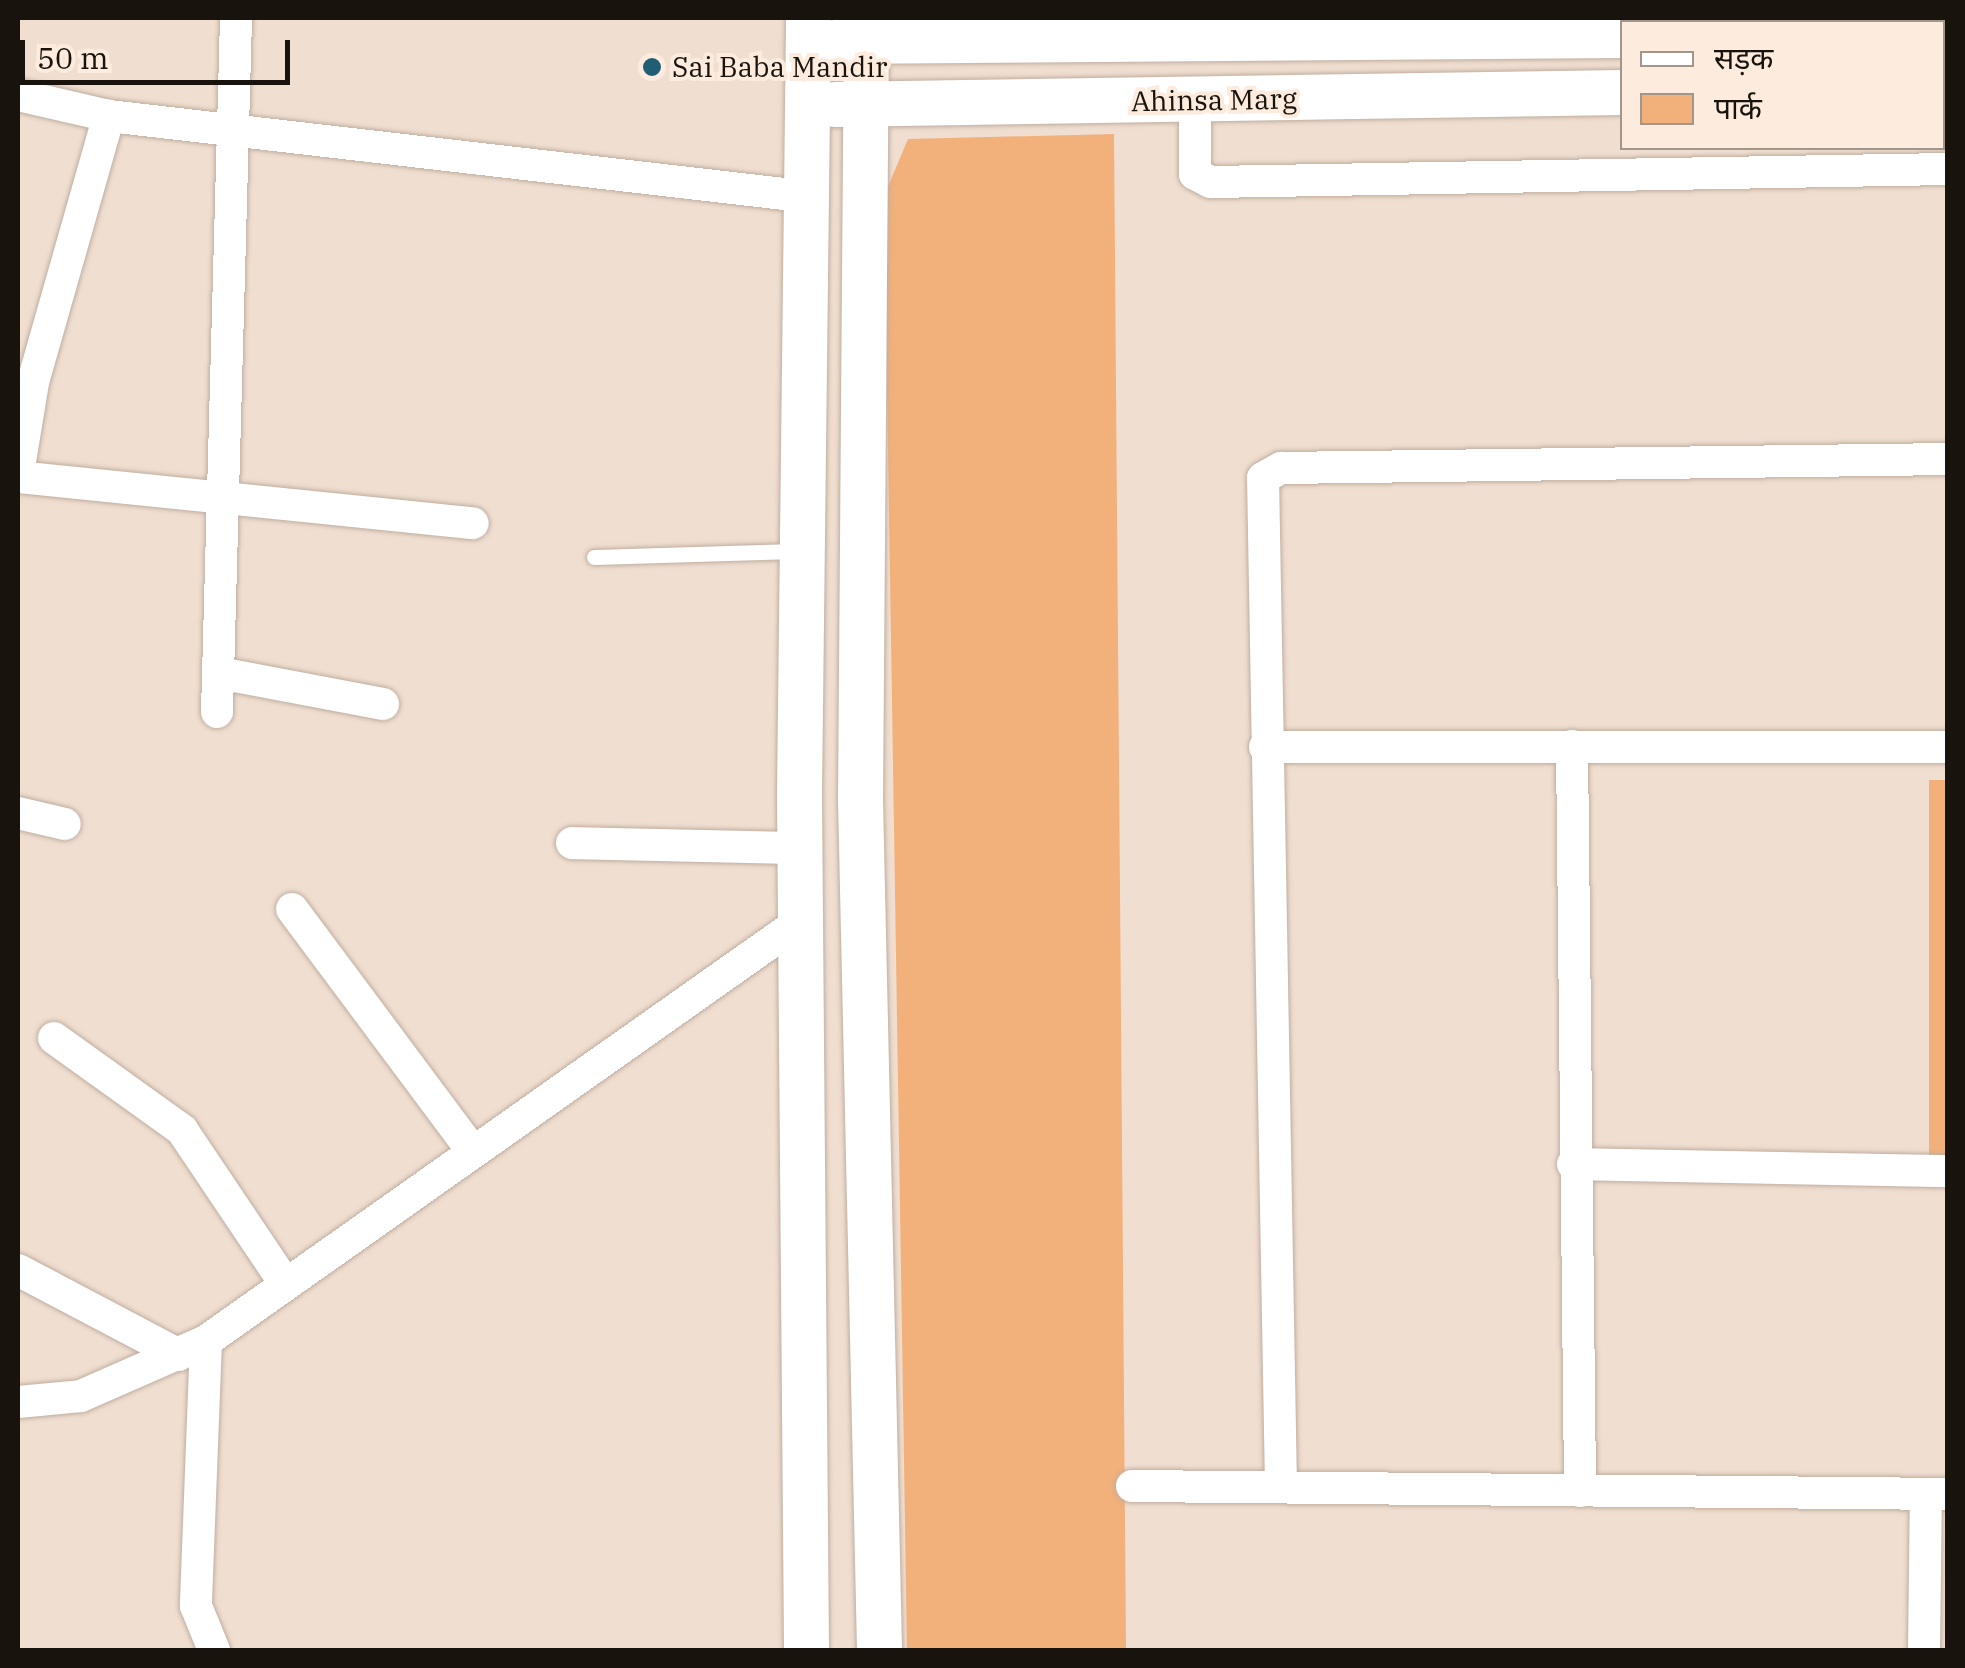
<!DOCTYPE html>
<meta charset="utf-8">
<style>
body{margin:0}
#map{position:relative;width:1965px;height:1668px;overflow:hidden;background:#f0ded0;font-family:"IBM Plex Serif","Noto Sans Devanagari",serif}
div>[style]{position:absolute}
.green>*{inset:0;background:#f2b07a;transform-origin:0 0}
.roads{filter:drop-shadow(0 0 2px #bfaea0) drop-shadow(0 0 2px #bfaea0)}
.lane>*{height:15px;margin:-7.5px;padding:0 7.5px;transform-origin:7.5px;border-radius:7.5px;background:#fff}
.street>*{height:32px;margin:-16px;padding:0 16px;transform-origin:16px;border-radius:16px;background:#fff}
.secondary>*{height:45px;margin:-22.5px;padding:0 22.5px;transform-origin:22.5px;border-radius:22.5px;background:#fff}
.dots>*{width:28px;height:28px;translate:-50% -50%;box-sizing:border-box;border:5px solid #fdebdd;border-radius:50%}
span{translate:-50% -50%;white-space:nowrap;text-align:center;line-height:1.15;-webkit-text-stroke:8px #fdebdd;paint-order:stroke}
.poi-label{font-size:28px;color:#19130e}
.left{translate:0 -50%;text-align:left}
.street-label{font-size:28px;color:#19130e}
.frame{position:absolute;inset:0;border:20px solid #19130e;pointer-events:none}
.legend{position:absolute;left:1620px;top:20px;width:325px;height:130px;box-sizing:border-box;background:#fdebdd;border:2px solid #a2958a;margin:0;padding:12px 18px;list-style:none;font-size:30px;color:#19130e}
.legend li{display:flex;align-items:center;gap:20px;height:50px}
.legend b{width:50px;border:2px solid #a2958a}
.scale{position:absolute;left:20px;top:40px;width:270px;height:45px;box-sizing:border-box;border:5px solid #19130e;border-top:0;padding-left:12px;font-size:30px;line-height:35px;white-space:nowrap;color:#19130e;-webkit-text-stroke:8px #fdebdd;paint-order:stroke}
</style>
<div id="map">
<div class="green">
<div style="clip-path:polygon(1114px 134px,1126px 1650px,907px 1650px,884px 196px,908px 139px)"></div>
<div style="left:1929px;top:780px;width:18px;height:375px"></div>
</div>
<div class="roads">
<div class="lane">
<div style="left:594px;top:557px;width:202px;rotate:-1.7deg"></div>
</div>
<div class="street">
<div style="left:1917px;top:22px;width:4px;rotate:-90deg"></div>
<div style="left:18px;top:95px;width:93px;rotate:13deg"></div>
<div style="left:109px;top:116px;width:698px;rotate:6.59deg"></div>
<div style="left:1195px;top:101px;width:73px;rotate:90deg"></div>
<div style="left:1195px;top:174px;width:18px;rotate:27deg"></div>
<div style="left:1211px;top:182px;width:737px;rotate:-1.01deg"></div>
<div style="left:18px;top:474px;width:93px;rotate:-80.7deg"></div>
<div style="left:33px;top:382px;width:277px;rotate:-74.1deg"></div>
<div style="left:18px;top:477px;width:457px;rotate:5.8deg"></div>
<div style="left:219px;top:673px;width:167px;rotate:10.7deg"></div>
<div style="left:217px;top:712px;width:694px;rotate:-88.43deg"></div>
<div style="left:1572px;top:746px;width:745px;rotate:89.38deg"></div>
<div style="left:1265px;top:747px;width:683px"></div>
<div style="left:18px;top:813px;width:48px;rotate:13.2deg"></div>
<div style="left:572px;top:843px;width:227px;rotate:1.3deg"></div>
<div style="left:292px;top:909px;width:303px;rotate:53.3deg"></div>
<div style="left:54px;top:1038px;width:158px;rotate:35.7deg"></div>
<div style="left:182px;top:1130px;width:184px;rotate:56.1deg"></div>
<div style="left:1573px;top:1164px;width:375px;rotate:1.1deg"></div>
<div style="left:18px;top:1270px;width:182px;rotate:27.8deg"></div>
<div style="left:206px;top:1341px;width:265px;rotate:92.2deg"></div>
<div style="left:196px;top:1606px;width:48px;rotate:67.8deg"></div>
<div style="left:18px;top:1402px;width:63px;rotate:-5.4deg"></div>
<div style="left:81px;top:1396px;width:137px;rotate:-23.7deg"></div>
<div style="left:206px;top:1341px;width:728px;rotate:-35.22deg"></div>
<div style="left:1132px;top:1486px;width:816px;rotate:0.56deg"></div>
<div style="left:1281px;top:1487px;width:1009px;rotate:-91.02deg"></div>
<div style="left:1263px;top:478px;width:21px;rotate:-29deg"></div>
<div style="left:1281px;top:468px;width:667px;rotate:-0.77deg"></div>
<div style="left:1924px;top:1650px;width:156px;rotate:-89.3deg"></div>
</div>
<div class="secondary">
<div style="left:866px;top:18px;width:781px;rotate:90.44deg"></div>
<div style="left:860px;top:799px;width:851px;rotate:88.72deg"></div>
<div style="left:1942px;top:32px;width:6px"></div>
<div style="left:839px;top:41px;width:783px;rotate:-0.44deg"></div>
<div style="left:1942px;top:86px;width:6px"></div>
<div style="left:835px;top:104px;width:787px;rotate:-0.87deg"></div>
<div style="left:806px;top:1650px;width:858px;rotate:-90.47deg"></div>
<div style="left:799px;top:792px;width:774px;rotate:-89.33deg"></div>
</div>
</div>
<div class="dots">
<div style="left:652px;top:67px;background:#215e76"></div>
</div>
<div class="poi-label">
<span class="left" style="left:672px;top:67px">Sai Baba Mandir</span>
</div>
<div class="street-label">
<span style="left:1214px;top:100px;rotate:-1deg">Ahinsa Marg</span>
</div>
<div class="frame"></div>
<ul class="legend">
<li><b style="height:12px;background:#fff"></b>सड़क</li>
<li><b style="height:28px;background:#f2b07a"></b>पार्क</li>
</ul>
<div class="scale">50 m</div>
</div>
